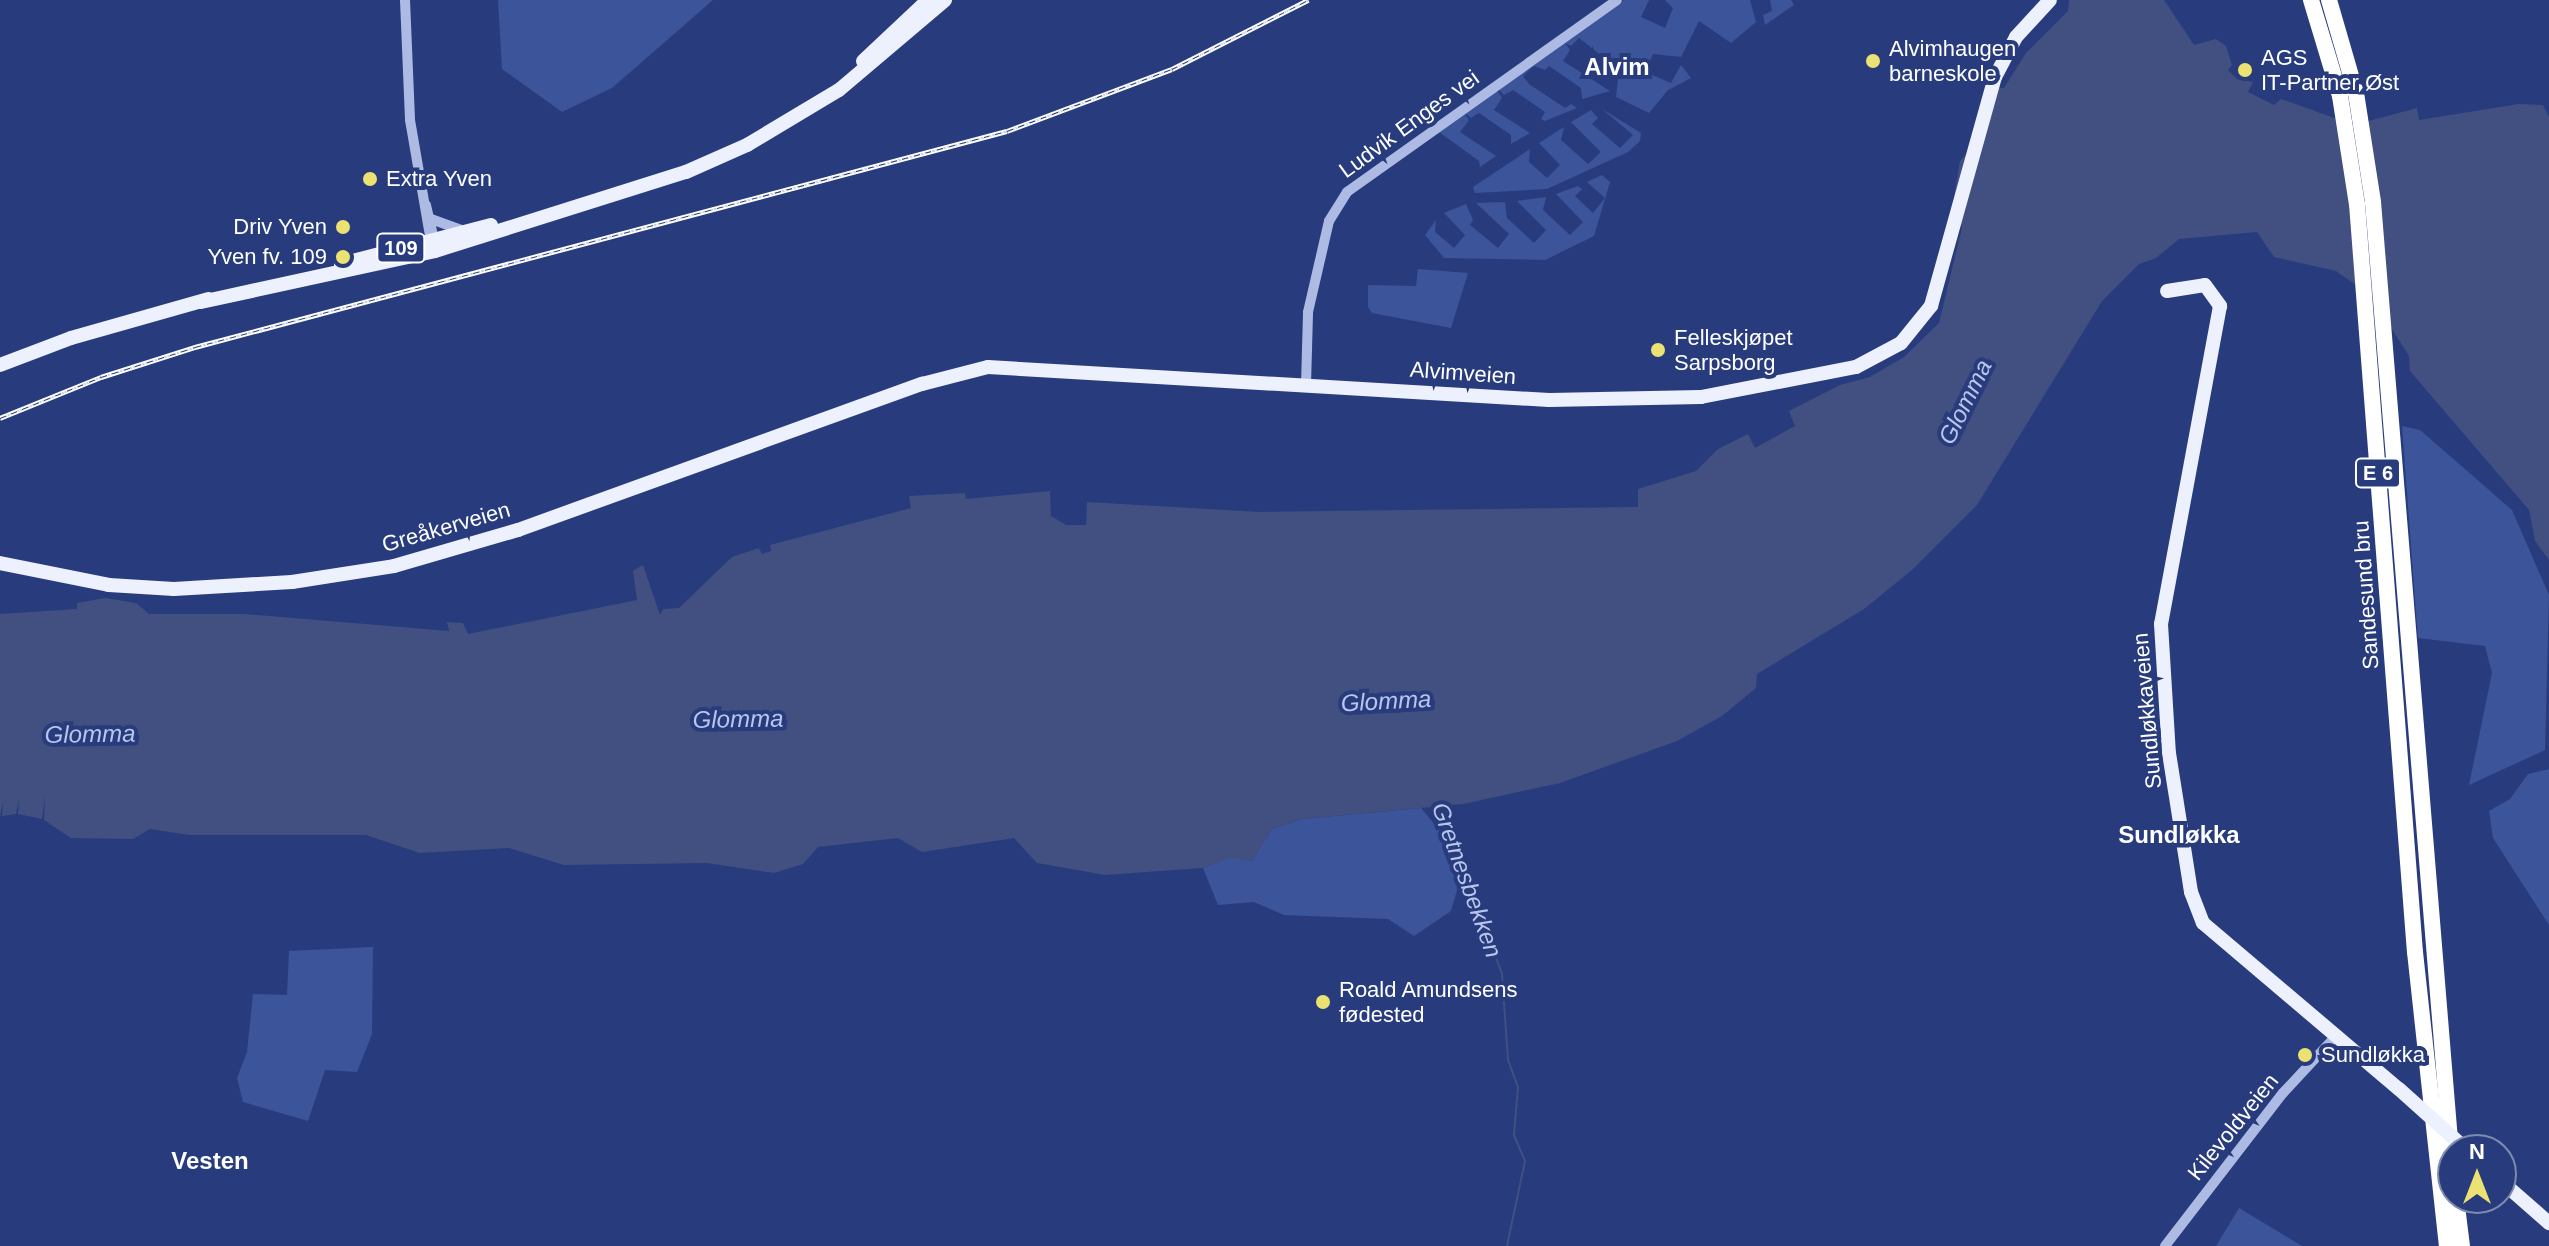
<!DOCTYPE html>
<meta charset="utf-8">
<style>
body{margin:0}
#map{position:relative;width:2549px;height:1246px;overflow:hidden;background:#283c7d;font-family:Arial,sans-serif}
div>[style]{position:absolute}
.green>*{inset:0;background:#3b549a}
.water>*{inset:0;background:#415080}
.stream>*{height:2px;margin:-1px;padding:0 1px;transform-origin:1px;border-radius:1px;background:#415080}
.minor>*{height:10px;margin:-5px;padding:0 5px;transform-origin:5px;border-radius:5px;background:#adbbe4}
.major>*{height:14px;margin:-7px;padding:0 7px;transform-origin:7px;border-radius:7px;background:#edf0fd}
.highway>*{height:16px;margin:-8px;padding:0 8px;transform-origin:8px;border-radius:8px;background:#fff}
.rail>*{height:5px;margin-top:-2.5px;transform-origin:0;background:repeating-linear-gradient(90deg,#283c7d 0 6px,#fff 0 12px);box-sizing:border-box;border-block:2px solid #fff}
.major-bridge>*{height:14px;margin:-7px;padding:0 7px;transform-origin:7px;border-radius:7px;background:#edf0fd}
.dots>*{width:22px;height:22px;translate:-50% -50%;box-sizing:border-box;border:4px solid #283c7d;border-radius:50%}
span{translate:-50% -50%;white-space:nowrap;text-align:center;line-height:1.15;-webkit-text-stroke:8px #283c7d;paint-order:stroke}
.shield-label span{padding:2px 6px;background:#283c7d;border:2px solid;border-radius:6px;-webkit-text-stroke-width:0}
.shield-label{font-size:20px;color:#fff;font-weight:700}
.poi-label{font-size:22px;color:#fff}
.left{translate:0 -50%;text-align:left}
.right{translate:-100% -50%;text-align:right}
.street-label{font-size:22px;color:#fff}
.neighbourhood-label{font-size:24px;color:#fff;font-weight:700}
.water-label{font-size:24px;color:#b8c6ec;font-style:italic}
.north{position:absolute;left:2437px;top:1134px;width:80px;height:80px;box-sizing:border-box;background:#283c7d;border:2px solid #7e8ab1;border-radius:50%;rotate:0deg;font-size:22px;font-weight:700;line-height:32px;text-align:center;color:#fff}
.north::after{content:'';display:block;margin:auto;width:28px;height:36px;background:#ece173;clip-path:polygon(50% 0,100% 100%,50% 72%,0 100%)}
</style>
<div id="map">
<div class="green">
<div style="clip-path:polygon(498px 0,713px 0,612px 88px,562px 112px,502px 69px)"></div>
<div style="clip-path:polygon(1624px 0,1649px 0,1641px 17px,1665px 28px,1673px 8px,1665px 0,1750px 0,1756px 22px,1731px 43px,1699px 21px,1681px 57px,1653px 54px,1645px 72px,1671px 83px,1681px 65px,1691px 78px,1668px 90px,1649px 113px,1616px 97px,1618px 79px,1607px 60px,1579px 38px,1571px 46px,1565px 43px,1570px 50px,1563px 61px,1610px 91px,1582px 99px,1581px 88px,1549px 66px,1545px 70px,1534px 66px,1523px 76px,1529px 84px,1565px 108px,1571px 104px,1577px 108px,1545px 121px,1541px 119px,1545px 112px,1513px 90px,1504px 95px,1498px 89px)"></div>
<div style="clip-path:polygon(1770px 0,1791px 0,1794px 5px,1765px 25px,1763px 15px,1772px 11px)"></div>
<div style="clip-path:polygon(1497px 90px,1502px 98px,1494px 110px,1530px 133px,1511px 144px,1511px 135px,1479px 113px,1471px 118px,1464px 112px)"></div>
<div style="clip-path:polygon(1602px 109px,1641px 133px,1640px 141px,1628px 152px,1547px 189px,1475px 193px,1473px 187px,1530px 149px,1529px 162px,1547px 178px,1560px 165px,1539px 143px,1564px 127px,1561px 140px,1588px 164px,1601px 152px,1571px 122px,1591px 110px,1598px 118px,1592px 124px,1620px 148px,1633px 135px)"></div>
<div style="clip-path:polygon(1464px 113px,1469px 120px,1460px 132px,1496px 156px,1480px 167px,1479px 161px,1439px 132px)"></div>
<div style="clip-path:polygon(1602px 175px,1610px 182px,1594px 236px,1545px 260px,1444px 258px,1425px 235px,1436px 220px,1435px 232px,1454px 248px,1465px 235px,1444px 213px,1466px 204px,1473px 220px,1470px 225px,1498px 248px,1509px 234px,1476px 203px,1505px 202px,1507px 218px,1534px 243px,1546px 230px,1517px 201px,1546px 197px,1543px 210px,1570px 235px,1583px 222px,1556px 194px,1578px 186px,1582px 189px,1575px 196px,1593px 213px,1605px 198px,1587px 182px)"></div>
<div style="clip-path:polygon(1418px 269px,1468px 273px,1451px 328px,1372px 313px,1368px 307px,1368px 285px,1416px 286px)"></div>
<div style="clip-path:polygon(2402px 426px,2420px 430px,2512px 510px,2549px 595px,2545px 750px,2469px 785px,2492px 673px,2485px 646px,2418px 638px)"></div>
<div style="clip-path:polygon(2549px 769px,2549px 925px,2493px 838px,2489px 811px,2510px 799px,2528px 774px)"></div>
<div style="clip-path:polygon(1421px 808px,1441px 832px,1460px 880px,1451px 911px,1414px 936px,1388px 919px,1284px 915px,1254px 902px,1218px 905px,1203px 868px,1230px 857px,1252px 861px,1272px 829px,1302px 819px)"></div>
<div style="clip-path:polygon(373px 947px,372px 1034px,357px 1072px,325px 1070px,308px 1121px,243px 1102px,237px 1078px,247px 1052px,253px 994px,287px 995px,289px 951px)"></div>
<div style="clip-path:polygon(2239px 1208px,2302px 1246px,2216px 1246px)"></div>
</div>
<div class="water">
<div style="clip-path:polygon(2069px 0,2164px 0,2194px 45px,2216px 39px,2226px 46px,2232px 65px,2228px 70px,2237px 79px,2253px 82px,2248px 92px,2274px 105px,2281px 99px,2354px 125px,2417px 108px,2419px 120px,2519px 104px,2543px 105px,2549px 117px,2549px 560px,2535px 541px,2529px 510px,2410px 371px,2409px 356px,2370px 295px,2336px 271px,2274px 257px,2257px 232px,2179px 239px,2156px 258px,2139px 264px,2102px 301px,1977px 505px,1912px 570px,1864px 609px,1757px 674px,1756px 688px,1722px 716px,1677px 741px,1560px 783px,1463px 804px,1302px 819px,1272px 829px,1252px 861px,1230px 858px,1203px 868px,1105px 875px,1037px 863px,1014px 838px,922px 852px,898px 838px,818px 847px,803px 864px,774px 873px,707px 863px,564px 865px,509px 848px,420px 853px,366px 835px,189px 835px,150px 829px,133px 839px,71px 838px,44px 820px,45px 796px,42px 819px,18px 814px,19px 798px,16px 814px,2px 816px,3px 801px,0 817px,0 614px,77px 609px,77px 603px,105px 598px,136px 603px,149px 614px,245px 614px,449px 631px,447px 622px,463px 623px,468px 634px,637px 600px,633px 571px,643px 565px,660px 615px,663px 609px,679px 608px,732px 557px,759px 548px,762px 554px,771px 551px,770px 545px,911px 508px,909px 496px,965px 493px,966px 499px,1050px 491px,1051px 516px,1066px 525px,1086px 525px,1087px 502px,1260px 512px,1638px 507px,1638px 489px,1696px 471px,1718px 449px,1748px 434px,1755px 448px,1795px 426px,1789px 411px,1840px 385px,1870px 377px,1904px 357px,1939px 323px,1962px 228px,1954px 197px,1960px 161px,1986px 133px,1999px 88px,2004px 88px,2026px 53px,2068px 11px)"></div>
</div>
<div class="stream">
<div style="left:1438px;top:806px;width:180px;rotate:69.1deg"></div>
<div style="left:1502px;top:974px;width:86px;rotate:86deg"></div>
<div style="left:1508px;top:1060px;width:29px;rotate:70deg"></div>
<div style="left:1518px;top:1087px;width:48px;rotate:94.8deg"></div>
<div style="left:1514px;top:1135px;width:28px;rotate:67deg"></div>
<div style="left:1525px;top:1161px;width:87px;rotate:102deg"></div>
</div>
<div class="minor">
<div style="left:405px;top:0;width:120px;rotate:87.6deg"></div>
<div style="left:410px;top:120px;width:129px;rotate:80.2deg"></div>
<div style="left:426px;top:205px;width:39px;rotate:77deg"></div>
<div style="left:431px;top:219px;width:33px;rotate:20deg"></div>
<div style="left:1306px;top:385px;width:73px;rotate:-88.4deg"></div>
<div style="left:1308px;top:312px;width:93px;rotate:-77deg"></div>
<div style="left:1329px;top:221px;width:34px;rotate:-58deg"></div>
<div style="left:1347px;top:192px;width:331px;rotate:-35.4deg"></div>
<div style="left:2165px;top:1246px;width:193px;rotate:-52.4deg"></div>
<div style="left:2283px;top:1093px;width:78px;rotate:-47.1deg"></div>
</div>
<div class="major">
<div style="left:863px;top:61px;width:89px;rotate:-43.2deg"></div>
<div style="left:341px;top:264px;width:155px;rotate:-14.6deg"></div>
<div style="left:2167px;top:291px;width:38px;rotate:-9deg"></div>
<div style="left:2205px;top:285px;width:26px;rotate:54deg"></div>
<div style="left:2220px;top:306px;width:323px;rotate:100.5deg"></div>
<div style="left:2161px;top:624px;width:129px;rotate:86.5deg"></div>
<div style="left:2169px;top:753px;width:141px;rotate:81deg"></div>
<div style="left:2191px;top:892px;width:33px;rotate:69deg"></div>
<div style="left:2203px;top:923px;width:257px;rotate:40.3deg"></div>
<div style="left:201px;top:302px;width:239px;rotate:-12.3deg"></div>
<div style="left:435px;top:251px;width:263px;rotate:-17.5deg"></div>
<div style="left:686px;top:172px;width:67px;rotate:-23.9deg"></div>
<div style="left:747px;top:145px;width:107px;rotate:-30.9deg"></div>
<div style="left:839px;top:90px;width:139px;rotate:-40.3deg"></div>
<div style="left:0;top:365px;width:76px;rotate:-20.8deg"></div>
<div style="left:71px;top:338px;width:143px;rotate:-15.8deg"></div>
<div style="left:0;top:563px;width:111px;rotate:11.4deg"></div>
<div style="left:109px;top:585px;width:65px;rotate:3.5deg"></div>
<div style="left:174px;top:589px;width:118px;rotate:-3.4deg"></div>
<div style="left:292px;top:582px;width:103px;rotate:-8.9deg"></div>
<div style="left:394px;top:566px;width:129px;rotate:-16.2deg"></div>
<div style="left:518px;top:530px;width:430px;rotate:-19.9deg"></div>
<div style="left:922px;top:384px;width:68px;rotate:-14.4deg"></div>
<div style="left:988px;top:367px;width:562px;rotate:3.37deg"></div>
<div style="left:1549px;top:400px;width:152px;rotate:-1.1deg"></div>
<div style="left:1701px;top:397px;width:158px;rotate:-11deg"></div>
<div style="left:1856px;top:367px;width:51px;rotate:-28.1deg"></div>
<div style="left:1901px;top:343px;width:48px;rotate:-51deg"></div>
<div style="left:1931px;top:306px;width:238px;rotate:-74.4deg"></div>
<div style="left:1995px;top:77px;width:45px;rotate:-62.3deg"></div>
<div style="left:2016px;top:37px;width:50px;rotate:-47.4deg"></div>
<div style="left:2501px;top:1181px;width:64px;rotate:41.2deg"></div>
</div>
<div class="highway">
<div style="left:2311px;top:0;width:100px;rotate:73.2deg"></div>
<div style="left:2340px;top:96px;width:109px;rotate:81.1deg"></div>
<div style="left:2357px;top:204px;width:750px;rotate:85.57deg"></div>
<div style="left:2415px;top:952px;width:296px;rotate:83.8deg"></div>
<div style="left:2329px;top:0;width:97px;rotate:73.8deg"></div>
<div style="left:2356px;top:93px;width:110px;rotate:81.1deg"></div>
<div style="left:2373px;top:202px;width:978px;rotate:85.31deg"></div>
<div style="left:2456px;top:1198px;width:48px;rotate:82.9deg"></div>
</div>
<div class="rail">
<div style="left:0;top:418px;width:109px;rotate:-22.1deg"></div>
<div style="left:101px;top:377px;width:99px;rotate:-17.7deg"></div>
<div style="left:195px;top:347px;width:840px;rotate:-14.9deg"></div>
<div style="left:1007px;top:131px;width:176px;rotate:-20.6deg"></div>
<div style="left:1172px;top:69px;width:153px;rotate:-26.9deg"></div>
</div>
<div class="major-bridge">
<div style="left:2399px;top:1089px;width:91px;rotate:41.9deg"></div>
</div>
<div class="dots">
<div style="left:1873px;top:61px;background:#ece173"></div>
<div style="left:2245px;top:70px;background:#ece173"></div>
<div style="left:370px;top:179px;background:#ece173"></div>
<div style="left:343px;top:227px;background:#ece173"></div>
<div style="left:343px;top:257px;background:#ece173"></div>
<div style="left:1658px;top:350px;background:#ece173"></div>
<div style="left:1323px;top:1002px;background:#ece173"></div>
<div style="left:2305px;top:1055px;background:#ece173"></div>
</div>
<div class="shield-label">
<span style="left:401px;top:248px">109</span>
<span style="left:2378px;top:473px">E 6</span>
</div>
<div class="poi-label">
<span class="left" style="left:1889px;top:61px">Alvimhaugen<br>barneskole</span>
<span class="left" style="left:2261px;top:70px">AGS<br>IT-Partner Øst</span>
<span class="left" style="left:386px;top:179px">Extra Yven</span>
<span class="right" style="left:327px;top:227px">Driv Yven</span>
<span class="right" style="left:327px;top:257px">Yven fv. 109</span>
<span class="left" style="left:1674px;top:350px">Felleskjøpet<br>Sarpsborg</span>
<span class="left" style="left:1339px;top:1002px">Roald Amundsens<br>fødested</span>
<span class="left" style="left:2321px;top:1055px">Sundløkka</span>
</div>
<div class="street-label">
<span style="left:1409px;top:124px;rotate:-36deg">Ludvik Enges vei</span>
<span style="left:1463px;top:373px;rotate:4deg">Alvimveien</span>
<span style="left:446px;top:527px;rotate:-16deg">Greåkerveien</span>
<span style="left:2366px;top:595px;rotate:-94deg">Sandesund bru</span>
<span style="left:2147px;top:711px;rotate:-95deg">Sundløkkaveien</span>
<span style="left:2233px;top:1127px;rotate:-51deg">Kilevoldveien</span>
</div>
<div class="neighbourhood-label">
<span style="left:1617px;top:67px">Alvim</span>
<span style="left:2179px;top:835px">Sundløkka</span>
<span style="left:210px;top:1161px">Vesten</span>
</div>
<div class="water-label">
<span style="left:1965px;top:402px;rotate:-64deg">Glomma</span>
<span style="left:1386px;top:701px;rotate:-3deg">Glomma</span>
<span style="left:738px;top:719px;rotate:-1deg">Glomma</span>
<span style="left:90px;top:734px;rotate:-1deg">Glomma</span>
<span style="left:1467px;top:880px;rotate:70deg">Gretnesbekken</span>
</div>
<div class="north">N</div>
</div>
